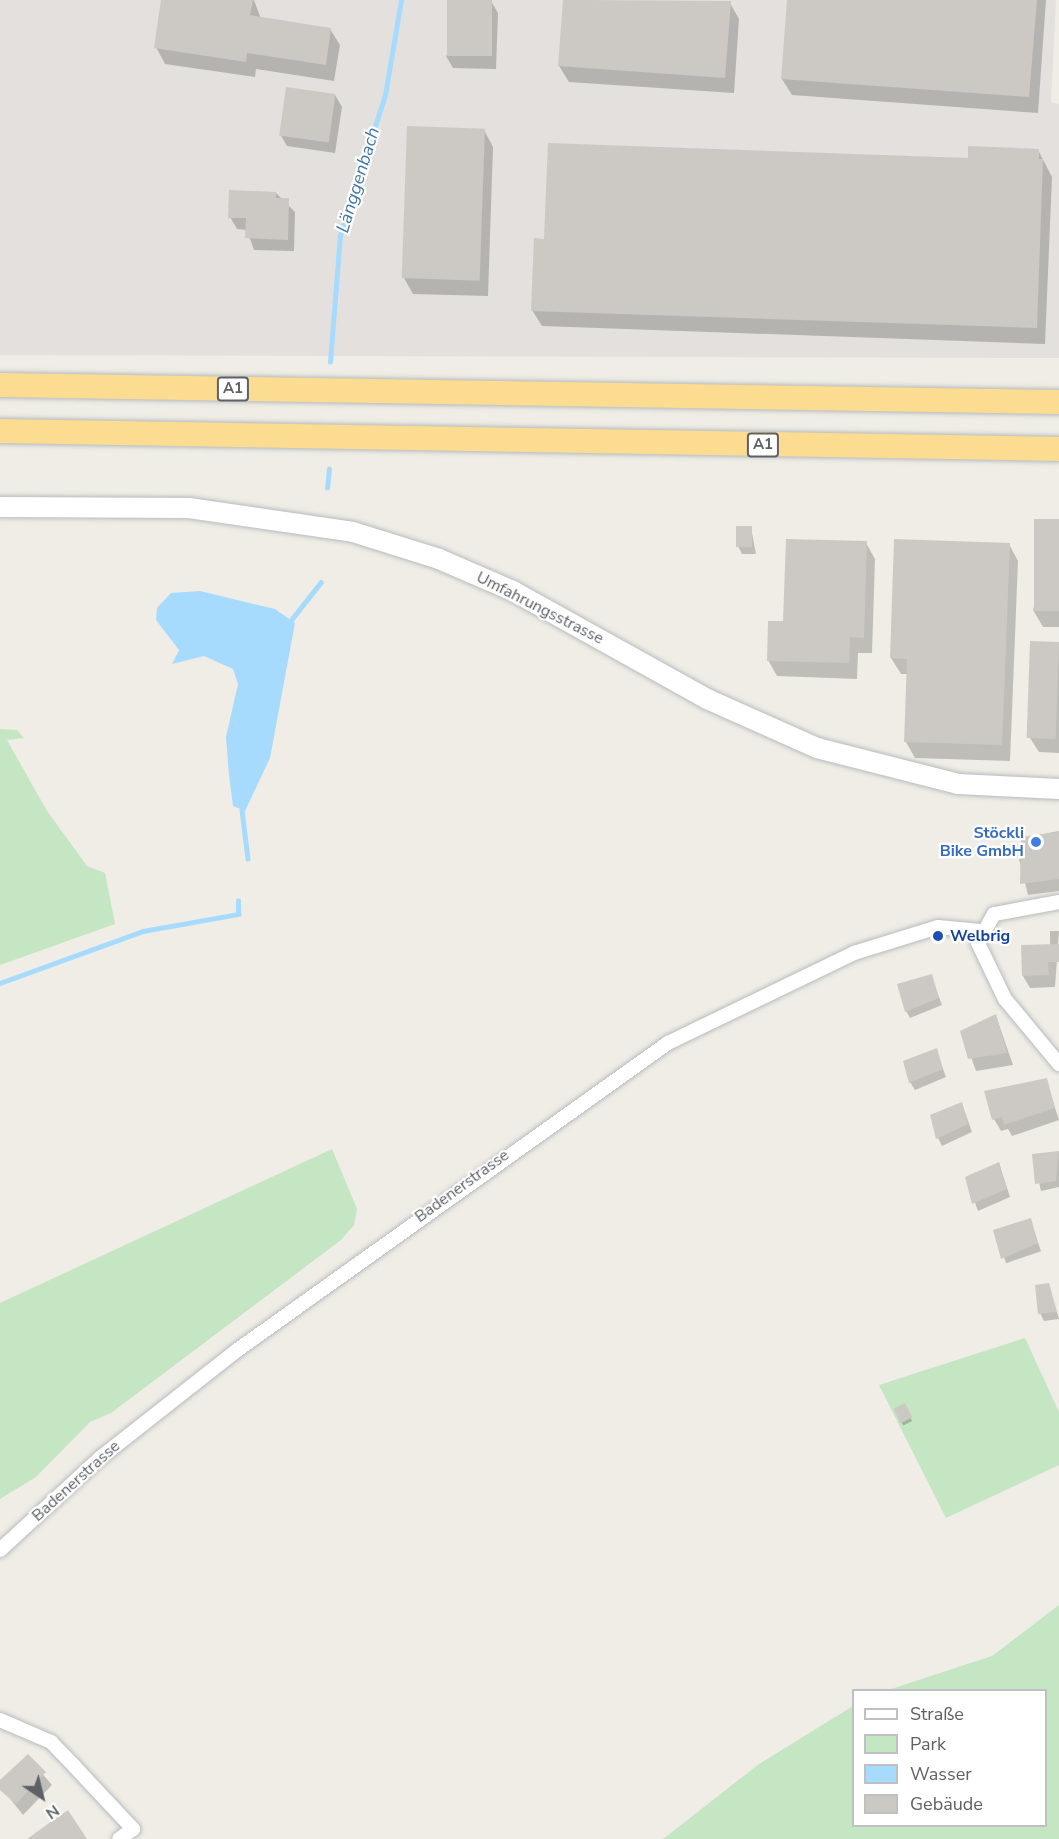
<!DOCTYPE html>
<meta charset="utf-8">
<style>
body{margin:0}
#map{position:relative;width:1059px;height:1839px;overflow:hidden;background:#efede5;font-family:"Nunito Sans",sans-serif}
div>[style]{position:absolute}
.industrial>*{inset:0;background:#e3e0dd}
.green>*{inset:0;background:#c4e6c2}
.water>*{inset:0;background:#a7dbfe}
.shadow>*{inset:0;background:#0003;transform-origin:0 0}
.stream>*{height:4.5px;margin:-2.25px;padding:0 2.25px;transform-origin:2.25px;border-radius:2.25px;background:#a7dbfe}
.building>*{inset:0;background:#ccc9c4;transform-origin:0 0}
.roads{filter:drop-shadow(0 0 2px #b8bbbf) drop-shadow(0 0 2px #b8bbbf)}
.minor>*{height:14px;margin:-7px;padding:0 7px;transform-origin:7px;border-radius:7px;background:#fff}
.secondary>*{height:20px;margin:-10px;padding:0 10px;transform-origin:10px;border-radius:10px;background:#fff}
.motorway>*{height:24px;margin:-12px;padding:0 12px;transform-origin:12px;border-radius:12px;background:#fbdc90}
.dots>*{width:16px;height:16px;translate:-50% -50%;box-sizing:border-box;border:3px solid #fff;border-radius:50%}
span{translate:-50% -50%;white-space:nowrap;text-align:center;line-height:1.15;-webkit-text-stroke:4.5px #fff;paint-order:stroke}
.shield-label span{padding:2px 4px;background:#fff;border:2px solid;border-radius:4px;-webkit-text-stroke-width:0}
.shield-label{font-size:15px;color:#5d6165;font-weight:700}
.street-label{font-size:16px;color:#5d6165}
.shop-label{font-size:16px;color:#366cbe;font-weight:700}
.right{translate:-100% -50%;text-align:right}
.transit-label{font-size:16px;color:#164399;font-weight:700}
.left{translate:0 -50%;text-align:left}
.water-label{font-size:18px;color:#4077a7;font-style:italic}
.legend{position:absolute;left:852px;top:1689px;width:195px;height:138px;box-sizing:border-box;background:#fff;border:2px solid #bec0c1;margin:0;padding:8px 10px;list-style:none;font-size:18px;color:#5d6165}
.legend li{display:flex;align-items:center;gap:12px;height:30px}
.legend b{width:30px;border:2px solid #bec0c1}
.north{position:absolute;left:12px;top:1767px;width:60px;height:60px;-webkit-text-stroke:4px #fff;paint-order:stroke;rotate:145deg;font-size:16px;font-weight:700;line-height:24px;text-align:center;color:#5d6165}
.north::after{content:'';display:block;margin:auto;width:21px;height:27px;background:#5d6165;clip-path:polygon(50% 0,100% 100%,50% 72%,0 100%)}
</style>
<div id="map">
<div class="industrial">
<div style="clip-path:polygon(0 0,1056px 0,1051px 102px,1059px 104px,1059px 358px,0 355px)"></div>
</div>
<div class="green">
<div style="clip-path:polygon(0 729px,17px 730px,24px 738px,7px 740px,47px 811px,87px 866px,105px 873px,115px 924px,0 965px)"></div>
<div style="clip-path:polygon(332px 1149px,357px 1209px,354px 1225px,341px 1240px,111px 1413px,90px 1422px,36px 1477px,0 1499px,0 1303px)"></div>
<div style="clip-path:polygon(1025px 1338px,1059px 1412px,1059px 1465px,946px 1518px,879px 1385px)"></div>
<div style="clip-path:polygon(1059px 1605px,1059px 1839px,663px 1839px,759px 1764px,853px 1706px,854px 1826px,1046px 1826px,1046px 1690px,888px 1690px,992px 1656px)"></div>
</div>
<div class="water">
<div style="clip-path:polygon(200px 591px,275px 609px,295px 623px,270px 758px,245px 811px,233px 806px,229px 775px,226px 737px,238px 684px,233px 669px,204px 656px,172px 664px,179px 650px,156px 620px,157px 608px,171px 593px)"></div>
</div>
<div class="shadow">
<div style="clip-path:polygon(163px 0,254px 0,261px 19px,330px 29px,340px 45px,334px 81px,256px 69px,255px 77px,165px 64px,156px 47px)"></div>
<div style="clip-path:polygon(564px 0,730px 3px,739px 19px,734px 93px,569px 82px,559px 66px)"></div>
<div style="clip-path:polygon(788px 0,1046px 0,1038px 113px,792px 95px,782px 79px)"></div>
<div style="clip-path:polygon(491px 1px,498px 13px,496px 69px,453px 68px,446px 56px)"></div>
<div style="clip-path:polygon(335px 95px,342px 107px,335px 153px,287px 146px,280px 134px)"></div>
<div style="clip-path:polygon(484px 130px,493px 147px,488px 296px,413px 294px,404px 278px)"></div>
<div style="clip-path:polygon(1038px 150px,1052px 177px,1045px 344px,542px 326px,532px 310px,546px 240px)"></div>
<div style="clip-path:polygon(276px 193px,295px 212px,294px 251px,254px 250px,247px 230px,237px 229px,230px 217px)"></div>
<div style="clip-path:polygon(1059px 521px,1059px 627px,1043px 627px,1033px 610px)"></div>
<div style="clip-path:polygon(751px 528px,756px 554px,742px 554px,738px 546px)"></div>
<div style="clip-path:polygon(866px 543px,875px 559px,872px 653px,858px 653px,857px 679px,777px 676px,768px 660px,785px 623px)"></div>
<div style="clip-path:polygon(1009px 544px,1018px 561px,1010px 761px,915px 758px,906px 742px,908px 674px,901px 674px,891px 658px)"></div>
<div style="clip-path:polygon(1059px 643px,1059px 753px,1039px 752px,1030px 738px)"></div>
<div style="clip-path:polygon(1059px 831px,1059px 891px,1028px 895px,1019px 859px,1025px 858px,1023px 838px)"></div>
<div style="clip-path:polygon(1050px 931px,1059px 931px,1055px 987px,1030px 988px,1023px 976px,1022px 947px,1050px 946px)"></div>
<div style="clip-path:polygon(931px 976px,942px 1005px,910px 1018px,906px 1011px)"></div>
<div style="clip-path:polygon(996px 1016px,1013px 1065px,976px 1071px,962px 1032px)"></div>
<div style="clip-path:polygon(936px 1050px,946px 1077px,915px 1090px,910px 1082px)"></div>
<div style="clip-path:polygon(1046px 1080px,1059px 1120px,1012px 1136px,1008px 1129px,1001px 1131px,994px 1119px)"></div>
<div style="clip-path:polygon(962px 1104px,972px 1132px,942px 1146px,938px 1138px)"></div>
<div style="clip-path:polygon(1059px 1152px,1059px 1187px,1041px 1191px,1033px 1155px)"></div>
<div style="clip-path:polygon(999px 1163px,1010px 1197px,978px 1211px,966px 1178px)"></div>
<div style="left:1030px;top:1219px;width:34px;height:37px;rotate:71deg"></div>
<div style="clip-path:polygon(1049px 1287px,1059px 1319px,1044px 1321px,1040px 1313px)"></div>
<div style="left:904px;top:1405px;width:18px;height:10px;rotate:63deg"></div>
<div style="clip-path:polygon(28px 1757px,52px 1785px,23px 1815px,0 1786px)"></div>
</div>
<div class="stream">
<div style="left:330px;top:362px;width:126px;rotate:-85.5deg"></div>
<div style="left:340px;top:236px;width:148px;rotate:-72.3deg"></div>
<div style="left:385px;top:95px;width:96px;rotate:-80.4deg"></div>
<div style="left:327px;top:488px;width:19px;rotate:-84deg"></div>
<div style="left:291px;top:620px;width:48px;rotate:-51.7deg"></div>
<div style="left:242px;top:810px;width:49px;rotate:83deg"></div>
<div style="left:0;top:983px;width:152px;rotate:-20deg"></div>
<div style="left:143px;top:931px;width:97px;rotate:-10.1deg"></div>
<div style="left:238px;top:914px;width:13px;rotate:-90deg"></div>
</div>
<div class="building">
<div style="clip-path:polygon(161px 0,253px 0,250px 15px,331px 28px,326px 65px,247px 53px,246px 62px,154px 48px)"></div>
<div style="left:447px;top:0;width:45px;height:56px"></div>
<div style="clip-path:polygon(563px 0,731px 1px,725px 78px,558px 66px)"></div>
<div style="clip-path:polygon(787px 0,1037px 0,1029px 97px,781px 79px)"></div>
<div style="left:286px;top:87px;width:50px;height:49px;rotate:8deg"></div>
<div style="left:407px;top:126px;width:78px;height:152px;rotate:2deg"></div>
<div style="clip-path:polygon(548px 143px,968px 158px,968px 146px,1039px 149px,1039px 159px,1043px 159px,1037px 328px,531px 311px,534px 238px,544px 239px)"></div>
<div style="clip-path:polygon(229px 190px,276px 192px,276px 198px,289px 198px,288px 240px,245px 238px,246px 218px,228px 218px)"></div>
<div style="left:1034px;top:519px;width:25px;height:92px"></div>
<div style="left:752px;top:526px;width:21px;height:16px;rotate:90deg"></div>
<div style="clip-path:polygon(786px 539px,867px 541px,864px 638px,850px 637px,849px 663px,767px 661px,768px 621px,783px 621px)"></div>
<div style="clip-path:polygon(894px 539px,1010px 543px,1002px 745px,904px 742px,907px 659px,890px 658px)"></div>
<div style="left:1030px;top:641px;width:29px;height:97px;rotate:2deg"></div>
<div style="clip-path:polygon(1059px 832px,1059px 879px,1020px 884px,1021px 837px)"></div>
<div style="clip-path:polygon(1059px 944px,1059px 962px,1048px 962px,1049px 975px,1022px 976px,1021px 945px)"></div>
<div style="clip-path:polygon(932px 974px,939px 998px,905px 1012px,897px 984px)"></div>
<div style="clip-path:polygon(996px 1014px,1007px 1053px,968px 1059px,960px 1031px)"></div>
<div style="clip-path:polygon(937px 1048px,943px 1069px,909px 1083px,903px 1061px)"></div>
<div style="clip-path:polygon(1047px 1078px,1055px 1108px,1004px 1125px,1002px 1117px,992px 1120px,984px 1091px)"></div>
<div style="clip-path:polygon(962px 1102px,968px 1124px,936px 1139px,930px 1115px)"></div>
<div style="clip-path:polygon(1059px 1151px,1056px 1181px,1035px 1184px,1032px 1154px)"></div>
<div style="clip-path:polygon(999px 1162px,1007px 1189px,972px 1204px,965px 1177px)"></div>
<div style="clip-path:polygon(1031px 1218px,1038px 1243px,1001px 1259px,993px 1230px)"></div>
<div style="clip-path:polygon(1049px 1283px,1057px 1312px,1038px 1314px,1035px 1285px)"></div>
<div style="left:905px;top:1403px;width:16px;height:13px;rotate:63deg"></div>
<div style="clip-path:polygon(28px 1754px,46px 1772px,16px 1804px,0 1790px,0 1780px)"></div>
<div style="clip-path:polygon(68px 1810px,87px 1839px,27px 1839px,52px 1821px)"></div>
</div>
<div class="roads">
<div class="minor">
<div style="left:1059px;top:902px;width:66px;rotate:169.5deg"></div>
<div style="left:994px;top:914px;width:33px;rotate:119deg"></div>
<div style="left:978px;top:943px;width:62px;rotate:64.3deg"></div>
<div style="left:1005px;top:999px;width:85px;rotate:50.3deg"></div>
<div style="left:0;top:1550px;width:136px;rotate:-42.6deg"></div>
<div style="left:100px;top:1458px;width:173px;rotate:-38.2deg"></div>
<div style="left:236px;top:1351px;width:531px;rotate:-35.49deg"></div>
<div style="left:668px;top:1043px;width:207px;rotate:-25.8deg"></div>
<div style="left:854px;top:953px;width:88px;rotate:-17.2deg"></div>
<div style="left:938px;top:927px;width:42px;rotate:5.4deg"></div>
<div style="left:0;top:1720px;width:56px;rotate:23.3deg"></div>
<div style="left:51px;top:1742px;width:35px;rotate:46deg"></div>
<div style="left:75px;top:1767px;width:85px;rotate:46.9deg"></div>
<div style="left:133px;top:1829px;width:17px;rotate:144deg"></div>
</div>
<div class="secondary">
<div style="left:0;top:507px;width:189px;rotate:0.3deg"></div>
<div style="left:189px;top:508px;width:166px;rotate:8.3deg"></div>
<div style="left:353px;top:532px;width:90px;rotate:17.4deg"></div>
<div style="left:439px;top:559px;width:81px;rotate:23.4deg"></div>
<div style="left:513px;top:591px;width:222px;rotate:29.1deg"></div>
<div style="left:707px;top:699px;width:120px;rotate:24deg"></div>
<div style="left:817px;top:748px;width:146px;rotate:14.3deg"></div>
<div style="left:958px;top:784px;width:101px;rotate:2.8deg"></div>
</div>
<div class="motorway">
<div style="left:0;top:385px;width:1059px;rotate:0.92deg"></div>
<div style="left:0;top:431px;width:1059px;rotate:0.97deg"></div>
</div>
</div>
<div class="dots">
<div style="left:1036px;top:842px;background:#3f7fe0"></div>
<div style="left:938px;top:936px;background:#1a4fb4"></div>
</div>
<div class="shield-label">
<span style="left:233px;top:389px">A1</span>
<span style="left:763px;top:445px">A1</span>
</div>
<div class="street-label">
<span style="left:540px;top:608px;rotate:27deg">Umfahrungsstrasse</span>
<span style="left:462px;top:1186px;rotate:-36deg">Badenerstrasse</span>
<span style="left:76px;top:1481px;rotate:-42deg">Badenerstrasse</span>
</div>
<div class="shop-label">
<span class="right" style="left:1024px;top:842px">Stöckli<br>Bike GmbH</span>
</div>
<div class="transit-label">
<span class="left" style="left:950px;top:936px">Welbrig</span>
</div>
<div class="water-label">
<span style="left:358px;top:180px;rotate:-73deg">Länggenbach</span>
</div>
<ul class="legend">
<li><b style="height:8px;background:#fff"></b>Straße</li>
<li><b style="height:16px;background:#c4e6c2"></b>Park</li>
<li><b style="height:16px;background:#a7dbfe"></b>Wasser</li>
<li><b style="height:16px;background:#ccc9c4"></b>Gebäude</li>
</ul>
<div class="north">N</div>
</div>
